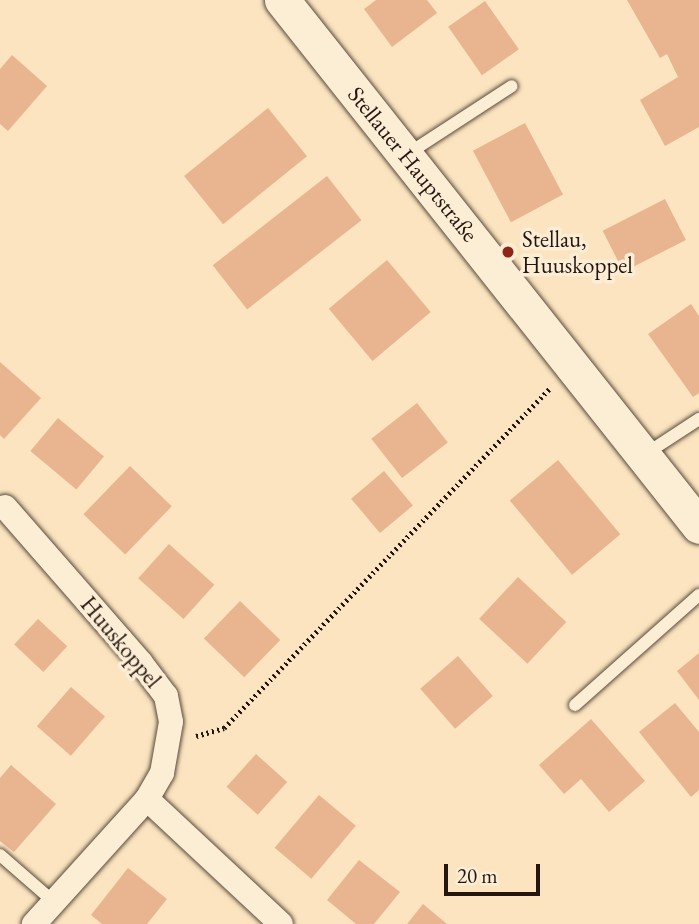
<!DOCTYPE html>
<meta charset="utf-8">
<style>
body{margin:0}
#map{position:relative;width:699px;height:924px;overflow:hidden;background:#fbe4bf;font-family:"EB Garamond",serif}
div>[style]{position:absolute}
.building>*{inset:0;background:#e9b590;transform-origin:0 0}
.path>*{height:4.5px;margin-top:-2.25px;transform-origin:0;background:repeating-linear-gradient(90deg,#231611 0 2px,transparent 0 5.5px)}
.roads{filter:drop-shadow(0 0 2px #594a3c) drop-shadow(0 0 2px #594a3c)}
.lane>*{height:12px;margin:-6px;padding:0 6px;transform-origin:6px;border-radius:6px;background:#fcedd5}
.street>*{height:24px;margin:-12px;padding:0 12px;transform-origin:12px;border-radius:12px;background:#fcedd5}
.secondary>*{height:35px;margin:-17.5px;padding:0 17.5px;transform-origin:17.5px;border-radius:17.5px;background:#fcedd5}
.dots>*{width:19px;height:19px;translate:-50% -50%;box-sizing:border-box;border:4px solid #fcedd5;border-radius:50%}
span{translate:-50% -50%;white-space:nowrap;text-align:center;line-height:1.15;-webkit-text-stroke:7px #fcedd5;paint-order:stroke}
.street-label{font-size:23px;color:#231611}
.poi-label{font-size:23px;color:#231611}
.left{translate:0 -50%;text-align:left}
.scale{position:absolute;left:444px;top:864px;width:96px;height:32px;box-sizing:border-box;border:4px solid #231611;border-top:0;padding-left:9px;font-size:21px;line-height:24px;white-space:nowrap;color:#231611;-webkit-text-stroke:5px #fcedd5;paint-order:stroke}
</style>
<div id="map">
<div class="building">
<div style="clip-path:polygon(376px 0,427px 0,437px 13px,392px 47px,364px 9px)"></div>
<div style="clip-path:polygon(627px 0,699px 0,699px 127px,665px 146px,640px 100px,678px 77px,667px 54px,660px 58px)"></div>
<div style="left:485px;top:1px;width:59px;height:45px;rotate:55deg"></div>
<div style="clip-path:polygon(12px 55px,47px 86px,8px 131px,0 124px,0 69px)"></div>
<div style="left:268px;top:108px;width:62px;height:108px;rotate:51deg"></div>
<div style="left:525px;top:123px;width:81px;height:59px;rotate:62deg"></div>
<div style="left:327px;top:176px;width:56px;height:145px;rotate:52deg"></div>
<div style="left:665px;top:199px;width:46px;height:70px;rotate:63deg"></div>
<div style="left:387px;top:260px;width:68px;height:76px;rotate:50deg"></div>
<div style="clip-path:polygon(691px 304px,699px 316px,699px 393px,693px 397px,648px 334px)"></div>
<div style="clip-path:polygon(0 362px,41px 398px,4px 439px,0 435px)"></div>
<div style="left:417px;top:403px;width:50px;height:58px;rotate:52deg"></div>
<div style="left:58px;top:418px;width:60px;height:43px;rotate:40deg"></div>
<div style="left:558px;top:460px;width:97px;height:63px;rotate:50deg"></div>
<div style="left:130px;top:466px;width:58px;height:67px;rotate:44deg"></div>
<div style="left:384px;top:471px;width:45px;height:43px;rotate:50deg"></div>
<div style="left:169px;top:544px;width:61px;height:46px;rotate:42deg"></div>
<div style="left:518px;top:577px;width:66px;height:57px;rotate:43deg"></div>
<div style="left:240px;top:601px;width:56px;height:52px;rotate:44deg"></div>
<div style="left:38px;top:619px;width:40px;height:35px;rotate:43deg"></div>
<div style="clip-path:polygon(699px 653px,699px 700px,677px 671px)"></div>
<div style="left:458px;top:656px;width:53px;height:50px;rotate:49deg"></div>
<div style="left:71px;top:687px;width:45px;height:52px;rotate:41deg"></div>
<div style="clip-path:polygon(675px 703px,699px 732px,699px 790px,691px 797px,639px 732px)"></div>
<div style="clip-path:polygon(591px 719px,645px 781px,609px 812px,581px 779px,564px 794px,539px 765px)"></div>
<div style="left:256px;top:754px;width:42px;height:44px;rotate:42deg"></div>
<div style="clip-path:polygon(11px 765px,56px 804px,14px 852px,0 841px,0 778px)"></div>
<div style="left:319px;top:795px;width:48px;height:69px;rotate:40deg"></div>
<div style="clip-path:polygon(359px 860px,400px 892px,374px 924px,356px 924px,327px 900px)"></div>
<div style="clip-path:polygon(128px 868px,167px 899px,147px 924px,102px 924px,91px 915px)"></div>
<div style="clip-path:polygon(423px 904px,447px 924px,407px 924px)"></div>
</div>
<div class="path">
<div style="left:196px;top:736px;width:29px;rotate:-16deg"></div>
<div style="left:224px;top:728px;width:470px;rotate:-46.2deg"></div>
</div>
<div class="roads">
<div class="lane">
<div style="left:406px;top:155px;width:126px;rotate:-33.1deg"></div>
<div style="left:644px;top:455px;width:66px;rotate:-33.2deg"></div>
<div style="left:575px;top:705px;width:166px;rotate:-41.6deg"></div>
<div style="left:0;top:855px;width:72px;rotate:41deg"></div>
</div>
<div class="street">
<div style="left:5px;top:507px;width:207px;rotate:48.9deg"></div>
<div style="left:141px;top:663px;width:41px;rotate:52.9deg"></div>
<div style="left:166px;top:696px;width:26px;rotate:79deg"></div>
<div style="left:171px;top:722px;width:52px;rotate:100deg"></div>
<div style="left:162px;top:773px;width:30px;rotate:120deg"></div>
<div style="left:147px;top:799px;width:169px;rotate:132.1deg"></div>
<div style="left:147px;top:799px;width:183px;rotate:43deg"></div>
</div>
<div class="secondary">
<div style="left:282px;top:0;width:671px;rotate:51.59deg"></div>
</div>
</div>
<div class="dots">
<div style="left:508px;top:252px;background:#8f2418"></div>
</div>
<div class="street-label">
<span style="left:413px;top:164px;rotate:51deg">Stellauer Hauptstraße</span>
<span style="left:121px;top:642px;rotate:50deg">Huuskoppel</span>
</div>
<div class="poi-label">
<span class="left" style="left:522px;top:252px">Stellau,<br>Huuskoppel</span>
</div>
<div class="scale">20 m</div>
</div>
